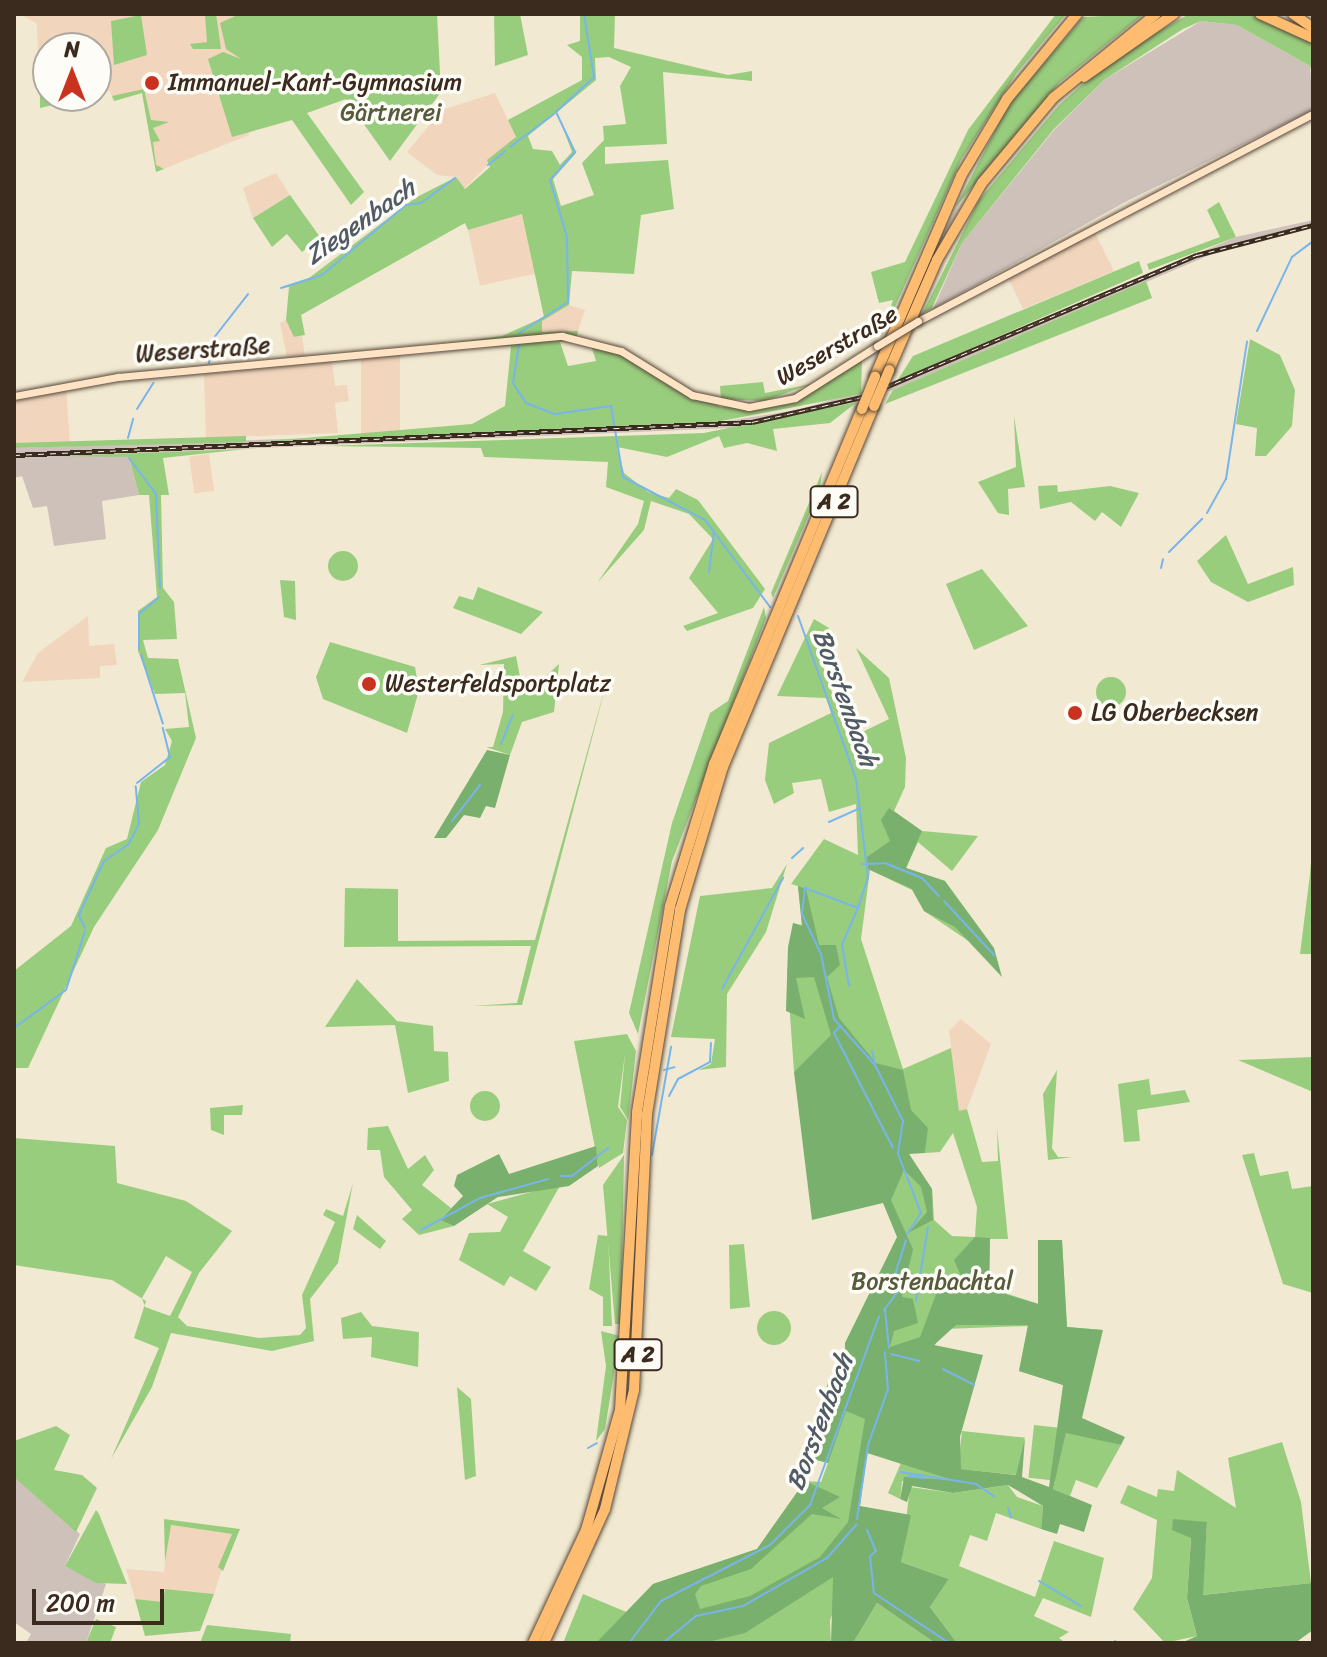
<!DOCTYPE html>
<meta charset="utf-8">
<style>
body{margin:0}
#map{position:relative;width:1327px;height:1657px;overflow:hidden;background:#f2e9d2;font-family:Sriracha,sans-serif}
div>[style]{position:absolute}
.built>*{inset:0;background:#f1d5bd;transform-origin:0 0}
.industrial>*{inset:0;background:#cec1ba}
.green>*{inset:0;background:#99cd7e;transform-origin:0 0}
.round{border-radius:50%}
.forest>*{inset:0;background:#7ab06d}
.stream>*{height:2px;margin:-1px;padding:0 1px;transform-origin:1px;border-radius:1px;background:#78b5eb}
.roads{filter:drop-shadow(0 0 2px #564739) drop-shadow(0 0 2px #564739)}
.secondary>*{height:7px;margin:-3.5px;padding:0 3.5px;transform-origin:3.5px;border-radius:3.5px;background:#fee4c5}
.highway>*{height:10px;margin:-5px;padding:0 5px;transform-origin:5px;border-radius:5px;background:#fdbc6f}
.rail>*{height:5px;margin-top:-2.5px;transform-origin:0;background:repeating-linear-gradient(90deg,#fdfcf7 0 6px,#3b2a1e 0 12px);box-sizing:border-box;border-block:2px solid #3b2a1e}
.bridges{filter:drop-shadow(0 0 2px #564739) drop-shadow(0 0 2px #564739)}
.secondary-bridge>*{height:7px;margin:-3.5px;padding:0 3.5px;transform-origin:3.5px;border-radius:3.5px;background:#fee4c5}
.highway-bridge>*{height:10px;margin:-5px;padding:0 5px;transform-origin:5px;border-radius:5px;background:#fdbc6f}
.dots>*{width:22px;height:22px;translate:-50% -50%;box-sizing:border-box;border:4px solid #fdfcf7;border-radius:50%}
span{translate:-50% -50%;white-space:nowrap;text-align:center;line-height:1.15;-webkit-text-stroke:7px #fdfcf7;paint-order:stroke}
.shield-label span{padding:2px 6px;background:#fdfcf7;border:2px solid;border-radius:6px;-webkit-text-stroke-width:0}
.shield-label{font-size:22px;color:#3b2a1e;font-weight:700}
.poi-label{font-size:24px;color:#3b2a1e}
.left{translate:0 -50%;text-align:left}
.park-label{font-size:24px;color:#575b3b}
.street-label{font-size:24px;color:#3b2a1e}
.water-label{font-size:26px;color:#505b66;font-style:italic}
.frame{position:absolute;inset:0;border:16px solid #3b2a1e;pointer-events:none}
.north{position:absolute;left:32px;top:32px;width:80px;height:80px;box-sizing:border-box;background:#fdfcf7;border:2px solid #afa8a0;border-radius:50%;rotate:0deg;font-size:22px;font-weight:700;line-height:32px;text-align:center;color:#3b2a1e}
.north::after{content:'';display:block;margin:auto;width:28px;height:36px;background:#c8321e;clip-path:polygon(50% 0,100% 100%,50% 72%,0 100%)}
.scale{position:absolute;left:32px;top:1589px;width:132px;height:36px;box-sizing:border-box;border:4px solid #3b2a1e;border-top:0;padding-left:10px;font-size:24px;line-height:28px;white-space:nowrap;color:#3b2a1e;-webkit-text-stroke:6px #fdfcf7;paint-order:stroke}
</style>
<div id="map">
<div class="built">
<div style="clip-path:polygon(20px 14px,235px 14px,249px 135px,156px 172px,142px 93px,114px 101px,110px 91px,96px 94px,96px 48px,48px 48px,48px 96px,89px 96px,40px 108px,37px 24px)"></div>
<div style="clip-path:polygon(495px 93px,516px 137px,464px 189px,456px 177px,437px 175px,407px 152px,442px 110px)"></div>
<div style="clip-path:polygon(276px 173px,290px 195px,253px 218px,243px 188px)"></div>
<div style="left:523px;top:214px;width:61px;height:57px;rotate:78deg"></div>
<div style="clip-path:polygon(1094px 231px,1114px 271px,1023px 309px,1008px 277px)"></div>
<div style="clip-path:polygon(569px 305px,585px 310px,578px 331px,542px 333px,542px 321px)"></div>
<div style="clip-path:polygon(290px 318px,294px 337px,302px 336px,305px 357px,287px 357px,280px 323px)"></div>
<div style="left:361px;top:354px;width:39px;height:80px"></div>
<div style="clip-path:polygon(332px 361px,335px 386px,347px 385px,349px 401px,335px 403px,338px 433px,206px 438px,204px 374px)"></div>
<div style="clip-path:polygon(66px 387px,70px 443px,14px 443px,14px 400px)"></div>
<div style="left:209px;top:454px;width:37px;height:20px;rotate:82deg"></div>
<div style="clip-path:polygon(88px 616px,89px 646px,114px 644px,117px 665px,100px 666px,100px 678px,22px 682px,38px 653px)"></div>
<div style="clip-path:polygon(961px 1019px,991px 1044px,967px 1109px,959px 1112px,949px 1031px)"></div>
<div style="clip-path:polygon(170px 1525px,233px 1534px,214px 1594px,166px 1589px,163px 1602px,135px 1599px,126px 1569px,164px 1572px)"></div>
</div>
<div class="industrial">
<div style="clip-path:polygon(1201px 21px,1237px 25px,1310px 66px,1313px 110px,1125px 202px,933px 309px,962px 243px,1055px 129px,1104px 80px)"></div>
<div style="clip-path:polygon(1313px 220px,1313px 227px,1233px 245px,893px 390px,753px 427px,95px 455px,129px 457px,139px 495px,102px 501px,106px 539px,54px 546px,47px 506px,33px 508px,22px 476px,14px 478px,14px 448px,701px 425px,797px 410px,897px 381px,1236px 237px)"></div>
<div style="clip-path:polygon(15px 1477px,80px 1534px,65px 1566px,106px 1584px,86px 1643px,26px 1643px,31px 1634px,14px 1622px)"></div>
</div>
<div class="green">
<div style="clip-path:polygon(216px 14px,221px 49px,193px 49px,190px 44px,207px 42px,205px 15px)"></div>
<div style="clip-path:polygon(219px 14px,437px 14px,441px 92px,390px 161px,346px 99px,307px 113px,364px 192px,351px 205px,292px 120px,232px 137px,208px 59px,223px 52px,241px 59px,226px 49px,220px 23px,235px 16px)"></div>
<div style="clip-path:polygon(494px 14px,520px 14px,528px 55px,495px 66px)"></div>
<div style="clip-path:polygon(evenodd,580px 14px,615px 14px,614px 48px,728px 75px,752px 71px,752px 81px,663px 72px,667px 144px,605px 147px,605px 164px,668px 160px,674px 209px,641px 215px,634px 274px,572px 271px,569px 305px,542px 321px,542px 332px,578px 331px,576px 341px,560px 342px,568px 366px,596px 361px,591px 345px,607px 346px,721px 407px,789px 404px,862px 360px,861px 394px,701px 425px,257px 442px,472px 424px,505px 406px,511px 346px,395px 350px,502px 336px,544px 317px,522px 214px,468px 230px,465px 223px,301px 315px,305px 335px,294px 337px,286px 320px,289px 287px,280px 288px,309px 278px,415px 198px,456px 177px,465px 189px,490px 167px,487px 160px,516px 137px,508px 120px,582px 80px,582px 57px,567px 45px,580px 41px,580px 14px,609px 57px,631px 67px,620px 86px,626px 124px,603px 126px,604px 140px,582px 163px,594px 195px,561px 206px,553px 179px,576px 153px,558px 115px,572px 152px,560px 165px,552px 151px,533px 149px,528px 136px,596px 80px,595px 58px,609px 57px)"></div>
<div style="clip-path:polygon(1056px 14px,1066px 14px,1016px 74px,961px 160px,880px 340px,893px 300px,879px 303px,871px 272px,905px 262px,968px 130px)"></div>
<div style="clip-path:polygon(1144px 14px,1060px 82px,955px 208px,1008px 106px,1083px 17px)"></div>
<div style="clip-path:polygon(1189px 14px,1252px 14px,1313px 41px,1313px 77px,1310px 66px,1237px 25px,1201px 21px,1183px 29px,1104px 80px,1054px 129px,962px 243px,932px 308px,922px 314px,979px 200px,1059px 105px,1111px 59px)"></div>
<div style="clip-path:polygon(141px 15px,147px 55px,114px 65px,111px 21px)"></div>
<div style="clip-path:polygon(40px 48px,47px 51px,47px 103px,89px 96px,40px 108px)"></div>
<div style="clip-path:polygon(144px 89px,151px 120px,169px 122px,153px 128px,160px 141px,153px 142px,156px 165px,164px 169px,156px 172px,142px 93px,114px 101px,112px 96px)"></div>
<div style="clip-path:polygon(290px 195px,320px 237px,302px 252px,287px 234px,272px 247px,253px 218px)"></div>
<div style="clip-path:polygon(1219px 202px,1236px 237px,1149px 270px,1147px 264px,1220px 237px,1207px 210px)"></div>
<div style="clip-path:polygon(1139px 261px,1143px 273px,897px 381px,913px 356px)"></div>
<div style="clip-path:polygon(1146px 281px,1152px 298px,885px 404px,893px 390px)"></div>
<div style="clip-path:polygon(1250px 339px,1280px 355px,1295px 390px,1292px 426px,1266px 456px,1255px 456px,1257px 428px,1236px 424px)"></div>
<div style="clip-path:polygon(763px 382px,765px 393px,811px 384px,764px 401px,721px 399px,720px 386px)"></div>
<div style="clip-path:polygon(857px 402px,830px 423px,773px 429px,777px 451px,747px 443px,724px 448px,719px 436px,667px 457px,617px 447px,624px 473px,648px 492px,669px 498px,676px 489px,698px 500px,765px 589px,753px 608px,687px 631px,683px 626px,718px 613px,689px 578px,713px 539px,689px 514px,651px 501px,644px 530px,597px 583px,638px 524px,644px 501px,606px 487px,608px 462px,484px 457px,481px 448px,324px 446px,704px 433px)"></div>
<div style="clip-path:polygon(1014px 416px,1025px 487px,1008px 489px,1009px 515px,998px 513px,978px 482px,1016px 467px)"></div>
<div style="clip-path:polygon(246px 436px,246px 442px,14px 448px,14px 443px)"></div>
<div style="clip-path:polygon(246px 449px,163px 458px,169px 495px,161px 495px,163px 588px,174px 602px,177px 639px,143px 640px,148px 658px,178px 659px,196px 738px,158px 830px,94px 927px,28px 1068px,14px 1068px,14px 971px,71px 926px,106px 848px,127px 839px,141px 782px,165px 765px,172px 741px,165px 729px,189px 727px,185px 693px,155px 694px,138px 651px,138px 611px,157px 597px,149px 495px,139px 495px,129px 457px,58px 456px)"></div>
<div style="clip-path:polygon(822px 472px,820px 489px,773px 598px,771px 593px)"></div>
<div style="clip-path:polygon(1057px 485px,1058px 492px,1110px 486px,1139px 493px,1121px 527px,1102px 512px,1095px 521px,1071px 502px,1040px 509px,1038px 486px)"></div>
<div style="clip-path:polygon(1226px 535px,1248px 584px,1293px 567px,1294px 585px,1248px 602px,1211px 582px,1197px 561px)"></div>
<div class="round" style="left:328px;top:551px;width:30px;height:30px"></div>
<div style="clip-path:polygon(982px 569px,1028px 626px,974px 650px,946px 584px)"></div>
<div style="clip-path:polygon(280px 580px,295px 581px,296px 620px,284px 617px)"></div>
<div style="clip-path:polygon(478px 587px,543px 612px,521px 634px,453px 608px,459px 596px,473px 600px)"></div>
<div style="clip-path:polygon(764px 607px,766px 618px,672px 861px,638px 1034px,629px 1013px,672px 823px,710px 713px,728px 701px)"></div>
<div style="clip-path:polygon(evenodd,814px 619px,829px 628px,819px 655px,848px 739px,889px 719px,856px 648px,889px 678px,906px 758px,905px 787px,894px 811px,922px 831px,978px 836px,952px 871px,918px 842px,906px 868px,945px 881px,970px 942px,924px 911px,912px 890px,870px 870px,861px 939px,903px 1069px,951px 1048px,959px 1111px,967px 1109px,982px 1162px,998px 1161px,997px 1128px,1008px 1239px,990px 1239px,989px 1288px,1039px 1304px,1038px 1240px,1062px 1240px,1067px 1327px,1103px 1330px,1065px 1409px,1063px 1385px,1019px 1371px,1028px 1326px,945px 1329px,867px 1452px,852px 1564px,830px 1620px,831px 1643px,563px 1643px,583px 1594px,629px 1613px,653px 1584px,757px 1549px,805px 1481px,821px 1482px,828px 1463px,813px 1459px,829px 1379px,845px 1365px,845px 1343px,904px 1240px,890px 1201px,843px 1209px,804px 1064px,794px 1072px,787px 973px,793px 923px,802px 925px,798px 886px,791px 884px,824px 839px,858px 855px,856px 804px,829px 812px,821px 779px,792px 783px,794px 793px,774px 804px,765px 780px,769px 743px,831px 713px,826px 698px,777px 696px,814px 619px,927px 1128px,925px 1153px,940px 1152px,953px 1133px,977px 1207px,975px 1237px,952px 1236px,934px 1220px,932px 1189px,909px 1154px,927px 1128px)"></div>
<div style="clip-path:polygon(330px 642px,415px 667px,419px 690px,407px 733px,323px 699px,316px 677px)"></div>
<div style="clip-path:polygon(516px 656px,521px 682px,532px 689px,559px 664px,554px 712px,522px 722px,510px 755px,486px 747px,493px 747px,503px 712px,504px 664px,479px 665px)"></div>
<div style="clip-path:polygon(608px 677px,522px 1005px,472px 1006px,517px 1003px,531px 946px,344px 947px,345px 888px,398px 889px,398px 941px,535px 940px)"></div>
<div class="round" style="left:1096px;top:677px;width:30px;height:30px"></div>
<div style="clip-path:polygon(1313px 839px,1313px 954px,1300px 954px,1310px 874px)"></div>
<div style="clip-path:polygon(787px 864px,766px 932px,727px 994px,726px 1067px,698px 1070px,711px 1064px,715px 1039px,671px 1037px,700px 896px,772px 888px)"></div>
<div style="clip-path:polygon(357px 979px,397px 1021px,433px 1026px,434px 1051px,448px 1052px,449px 1081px,408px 1093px,395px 1025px,325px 1027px)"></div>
<div style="clip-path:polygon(627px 1034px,636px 1051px,624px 1156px,621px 1324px,615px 1324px,603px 1185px,624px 1155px,628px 1120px,620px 1107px,625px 1054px,618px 1107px,627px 1120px,623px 1153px,599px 1168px,574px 1041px)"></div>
<div style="clip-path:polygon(1313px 1057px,1313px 1092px,1238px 1060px)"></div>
<div style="clip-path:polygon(1057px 1070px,1052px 1148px,1058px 1157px,1073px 1157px,1048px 1160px,1043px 1094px)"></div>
<div style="clip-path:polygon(1149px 1079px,1151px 1095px,1185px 1090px,1190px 1102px,1137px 1110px,1140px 1141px,1124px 1142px,1118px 1084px)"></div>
<div class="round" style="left:470px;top:1091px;width:30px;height:30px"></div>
<div style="clip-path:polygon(243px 1105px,242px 1115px,224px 1115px,224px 1135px,211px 1130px,210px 1108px)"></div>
<div style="clip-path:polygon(388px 1126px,408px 1169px,425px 1155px,434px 1170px,422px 1185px,451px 1208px,440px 1220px,454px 1226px,419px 1235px,402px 1219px,412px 1210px,384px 1177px,380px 1150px,367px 1150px,368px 1128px)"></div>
<div style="clip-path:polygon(evenodd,14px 1138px,115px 1146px,117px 1183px,186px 1201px,232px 1231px,199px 1273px,178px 1317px,187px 1326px,259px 1338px,300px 1335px,306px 1328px,302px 1295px,335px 1222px,323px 1215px,326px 1209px,343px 1216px,353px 1183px,338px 1263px,310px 1299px,314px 1341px,272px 1351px,171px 1333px,152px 1387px,111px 1459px,159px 1348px,134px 1338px,146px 1301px,112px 1280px,14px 1265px,14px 1138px,166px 1256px,192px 1272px,170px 1316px,145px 1307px,142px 1298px,166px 1256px)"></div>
<div style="clip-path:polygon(1254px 1153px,1260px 1176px,1288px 1171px,1292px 1189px,1313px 1186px,1313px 1293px,1283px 1284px,1242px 1155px)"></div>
<div style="clip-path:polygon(561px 1184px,523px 1251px,551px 1267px,536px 1291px,510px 1276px,504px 1286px,459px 1260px,469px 1233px,500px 1232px,508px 1217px,487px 1204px)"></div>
<div style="clip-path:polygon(357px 1215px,386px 1241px,380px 1249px,353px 1229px)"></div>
<div style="clip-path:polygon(598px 1235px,608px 1236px,612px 1326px,603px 1326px,603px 1297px,589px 1289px)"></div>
<div style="clip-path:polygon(744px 1244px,750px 1307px,730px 1309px,729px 1245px)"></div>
<div class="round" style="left:757px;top:1311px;width:34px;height:34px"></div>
<div style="clip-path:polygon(361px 1312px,372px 1326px,419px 1332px,418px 1367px,371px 1357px,372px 1337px,343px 1339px,341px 1318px)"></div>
<div style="clip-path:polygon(601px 1331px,620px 1336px,605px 1429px,596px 1441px,606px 1366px)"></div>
<div style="clip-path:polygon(457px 1387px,471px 1399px,476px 1476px,465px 1480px)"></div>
<div style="left:1034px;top:1425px;width:28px;height:53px;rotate:6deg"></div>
<div style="clip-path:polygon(56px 1426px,70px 1435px,54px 1470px,82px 1475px,97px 1488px,76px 1532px,14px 1477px,14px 1441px)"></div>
<div style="left:962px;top:1431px;width:63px;height:38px;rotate:6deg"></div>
<div style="clip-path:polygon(1066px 1432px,1121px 1445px,1097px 1488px,1076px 1480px,1070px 1496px,1053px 1489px)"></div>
<div style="clip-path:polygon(1282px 1442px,1301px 1502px,1311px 1583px,1202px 1595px,1207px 1523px,1191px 1537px,1187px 1598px,1197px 1636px,1165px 1643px,1133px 1609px,1152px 1578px,1157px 1520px,1120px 1503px,1128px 1485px,1157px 1497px,1158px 1489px,1174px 1491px,1177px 1470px,1236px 1508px,1228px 1458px)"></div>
<div style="clip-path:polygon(901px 1463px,952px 1480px,902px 1481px,900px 1499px,888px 1493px)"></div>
<div style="clip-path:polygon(1008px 1485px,1017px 1497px,1043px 1506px,1041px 1529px,996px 1513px,987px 1541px,970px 1535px,959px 1566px,1035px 1597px,1054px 1541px,1104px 1558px,1091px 1617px,1043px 1598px,1034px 1616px,1069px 1632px,1059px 1638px,1066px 1643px,957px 1643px,930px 1607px,949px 1579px,901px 1562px,910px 1487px,953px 1493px)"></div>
<div style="clip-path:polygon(96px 1510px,99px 1514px,127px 1584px,96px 1583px,65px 1566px)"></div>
<div style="clip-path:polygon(164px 1519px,240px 1529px,223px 1571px,218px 1567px,232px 1534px,171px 1525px,165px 1562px)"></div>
<div style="clip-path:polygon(165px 1589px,214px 1594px,200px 1631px,145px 1636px,135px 1599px,163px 1602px)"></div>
<div style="clip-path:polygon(877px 1603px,935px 1643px,853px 1643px)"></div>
<div style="clip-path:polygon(96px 1619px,116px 1627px,110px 1643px,86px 1643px)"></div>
<div style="clip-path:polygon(207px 1625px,291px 1634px,290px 1643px,200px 1643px)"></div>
</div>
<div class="forest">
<div style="clip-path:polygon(487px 750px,510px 755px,495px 808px,486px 806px,480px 818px,464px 815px,446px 838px,434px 838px)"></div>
<div style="clip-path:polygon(889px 808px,922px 831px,906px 868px,945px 881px,994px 948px,1002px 977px,955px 927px,924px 911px,912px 889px,868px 869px,867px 857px,890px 841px,881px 820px)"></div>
<div style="clip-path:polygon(evenodd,798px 886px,806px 889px,819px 945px,836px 945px,840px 965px,827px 977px,839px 1018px,876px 1063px,903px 1070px,911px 1110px,928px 1128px,925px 1153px,909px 1154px,932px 1189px,933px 1220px,908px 1233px,927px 1212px,921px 1187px,904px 1170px,891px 1200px,913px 1249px,902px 1297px,913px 1299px,918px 1323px,894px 1331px,890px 1347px,920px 1337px,941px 1281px,961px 1276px,954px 1260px,975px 1237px,990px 1238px,989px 1289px,1038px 1304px,1038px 1240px,1062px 1240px,1067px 1327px,1103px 1330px,1082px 1418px,1125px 1437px,1121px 1445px,1066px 1433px,1053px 1489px,1092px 1505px,1084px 1532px,1060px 1524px,1057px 1534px,1041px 1529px,1043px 1506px,1008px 1485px,953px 1493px,912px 1486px,907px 1502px,900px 1499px,904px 1477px,952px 1480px,867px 1453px,860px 1506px,911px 1515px,901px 1562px,949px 1579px,930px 1607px,957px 1643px,935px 1643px,877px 1603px,853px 1643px,831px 1643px,833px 1577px,745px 1633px,704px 1643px,596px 1643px,653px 1584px,757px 1549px,805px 1481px,840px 1497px,822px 1508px,841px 1519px,812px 1514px,751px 1569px,701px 1586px,695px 1594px,700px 1609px,750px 1596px,820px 1557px,848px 1522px,865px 1419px,846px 1411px,828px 1463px,813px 1459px,820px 1414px,829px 1378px,845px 1365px,845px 1343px,897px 1237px,883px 1203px,812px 1220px,794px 1072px,831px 1035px,814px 977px,796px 978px,805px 1019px,786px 1011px,788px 947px,793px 923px,802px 926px,798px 886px,956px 1325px,1028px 1325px,1019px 1371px,1063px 1385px,1049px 1487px,1022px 1477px,1025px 1438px,1016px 1475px,961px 1469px,960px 1437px,983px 1355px,934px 1345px,956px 1325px)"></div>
<div style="clip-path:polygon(596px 1146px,598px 1166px,569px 1186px,498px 1197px,454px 1226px,440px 1220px,463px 1196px,454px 1186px,457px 1175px,499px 1154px,509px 1174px)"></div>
<div style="clip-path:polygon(1173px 1519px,1207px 1522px,1203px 1595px,1311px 1583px,1313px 1630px,1295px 1643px,1181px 1643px,1197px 1636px,1187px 1598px,1191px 1538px,1172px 1530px)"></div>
</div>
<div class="stream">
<div style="left:510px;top:147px;width:55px;rotate:-36.9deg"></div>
<div style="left:488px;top:165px;width:22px;rotate:-39deg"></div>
<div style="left:281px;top:288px;width:43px;rotate:-17.6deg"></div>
<div style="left:322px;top:275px;width:109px;rotate:-39.8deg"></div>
<div style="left:406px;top:205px;width:15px;rotate:-8deg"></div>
<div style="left:421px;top:203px;width:42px;rotate:-36.3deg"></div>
<div style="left:1257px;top:331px;width:82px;rotate:-64.7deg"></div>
<div style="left:1292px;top:257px;width:26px;rotate:-37deg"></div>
<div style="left:519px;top:333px;width:58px;rotate:-32.3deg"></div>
<div style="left:568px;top:302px;width:65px;rotate:-90.9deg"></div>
<div style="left:567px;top:237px;width:59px;rotate:-106.6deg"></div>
<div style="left:550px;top:180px;width:38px;rotate:-48deg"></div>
<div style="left:575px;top:152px;width:44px;rotate:-115.4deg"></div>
<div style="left:556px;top:112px;width:52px;rotate:-42.6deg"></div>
<div style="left:594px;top:77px;width:64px;rotate:-99deg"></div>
<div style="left:519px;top:345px;width:38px;rotate:99deg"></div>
<div style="left:513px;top:383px;width:24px;rotate:57deg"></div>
<div style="left:526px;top:403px;width:31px;rotate:21deg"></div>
<div style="left:555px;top:414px;width:57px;rotate:-8.1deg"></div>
<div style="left:611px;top:406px;width:72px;rotate:80.4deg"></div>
<div style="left:623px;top:477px;width:93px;rotate:27.7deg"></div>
<div style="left:705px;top:520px;width:109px;rotate:53.2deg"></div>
<div style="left:209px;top:363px;width:24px;rotate:-81deg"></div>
<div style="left:213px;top:339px;width:57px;rotate:-52.1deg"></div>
<div style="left:137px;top:409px;width:31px;rotate:-58deg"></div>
<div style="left:128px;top:438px;width:20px;rotate:-75deg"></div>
<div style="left:129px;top:458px;width:45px;rotate:53.1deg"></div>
<div style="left:156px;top:494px;width:94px;rotate:87.6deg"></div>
<div style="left:1207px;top:513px;width:39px;rotate:-61deg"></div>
<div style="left:1226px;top:479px;width:139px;rotate:-81.3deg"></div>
<div style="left:1169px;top:552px;width:47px;rotate:-45deg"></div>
<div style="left:1161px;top:568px;width:9px;rotate:-77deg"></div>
<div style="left:709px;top:572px;width:40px;rotate:-82.9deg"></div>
<div style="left:798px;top:616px;width:173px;rotate:70.4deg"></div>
<div style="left:856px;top:779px;width:99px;rotate:83deg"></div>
<div style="left:868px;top:877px;width:33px;rotate:108deg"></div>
<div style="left:858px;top:908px;width:57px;rotate:-159.3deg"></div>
<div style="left:805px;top:888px;width:26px;rotate:97deg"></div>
<div style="left:802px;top:914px;width:44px;rotate:64.6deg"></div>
<div style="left:821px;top:954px;width:66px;rotate:78.7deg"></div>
<div style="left:834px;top:1019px;width:62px;rotate:48.3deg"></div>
<div style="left:875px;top:1065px;width:63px;rotate:63.4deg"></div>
<div style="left:903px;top:1121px;width:33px;rotate:99deg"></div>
<div style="left:898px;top:1154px;width:63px;rotate:68.7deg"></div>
<div style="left:921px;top:1213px;width:25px;rotate:124deg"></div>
<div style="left:139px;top:649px;width:35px;rotate:-90deg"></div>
<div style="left:139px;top:614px;width:26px;rotate:-40deg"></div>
<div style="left:141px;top:655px;width:72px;rotate:72.3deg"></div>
<div style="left:501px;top:744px;width:31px;rotate:-68deg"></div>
<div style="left:137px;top:783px;width:42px;rotate:-38.2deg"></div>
<div style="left:170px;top:757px;width:30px;rotate:-104deg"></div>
<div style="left:452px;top:821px;width:46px;rotate:-52.1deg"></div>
<div style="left:829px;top:822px;width:34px;rotate:-24deg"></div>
<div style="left:792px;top:858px;width:15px;rotate:-42deg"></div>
<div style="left:862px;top:864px;width:23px;rotate:-2deg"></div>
<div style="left:885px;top:863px;width:40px;rotate:22deg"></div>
<div style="left:922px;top:878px;width:25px;rotate:47deg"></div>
<div style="left:944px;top:901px;width:74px;rotate:47.2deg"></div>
<div style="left:85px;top:928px;width:14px;rotate:-115deg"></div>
<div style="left:79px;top:915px;width:60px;rotate:-65.2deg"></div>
<div style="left:104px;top:861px;width:29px;rotate:-34deg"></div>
<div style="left:128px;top:845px;width:24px;rotate:-62deg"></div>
<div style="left:139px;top:824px;width:38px;rotate:-95deg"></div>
<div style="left:849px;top:986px;width:42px;rotate:-99.7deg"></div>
<div style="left:842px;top:945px;width:39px;rotate:-67deg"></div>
<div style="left:722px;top:989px;width:127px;rotate:-61.2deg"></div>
<div style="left:839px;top:1027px;width:8px;rotate:130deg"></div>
<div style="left:834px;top:1033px;width:129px;rotate:62.8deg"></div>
<div style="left:14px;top:1028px;width:64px;rotate:-36.2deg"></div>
<div style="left:66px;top:990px;width:62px;rotate:-72.1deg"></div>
<div style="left:872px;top:1051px;width:13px;rotate:77deg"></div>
<div style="left:664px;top:1070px;width:11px;rotate:-15deg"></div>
<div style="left:669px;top:1096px;width:19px;rotate:-62deg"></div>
<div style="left:678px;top:1079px;width:36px;rotate:-28deg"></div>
<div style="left:710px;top:1062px;width:19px;rotate:-87deg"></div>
<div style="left:652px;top:1155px;width:110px;rotate:-80deg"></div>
<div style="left:560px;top:1176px;width:12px"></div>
<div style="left:572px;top:1176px;width:46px;rotate:-37.9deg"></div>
<div style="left:421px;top:1230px;width:67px;rotate:-28.5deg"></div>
<div style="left:480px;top:1198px;width:71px;rotate:-15.6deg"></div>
<div style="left:916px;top:1301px;width:75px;rotate:-80.8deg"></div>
<div style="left:884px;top:1310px;width:21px;rotate:-53deg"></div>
<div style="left:897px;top:1293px;width:10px;rotate:-119deg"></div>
<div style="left:892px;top:1284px;width:46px;rotate:-72.3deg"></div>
<div style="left:885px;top:1310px;width:38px;rotate:84deg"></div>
<div style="left:891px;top:1354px;width:29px;rotate:14deg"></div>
<div style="left:943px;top:1369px;width:35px;rotate:27deg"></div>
<div style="left:588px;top:1448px;width:10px;rotate:-29deg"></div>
<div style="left:901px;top:1472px;width:76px;rotate:9.1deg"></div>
<div style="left:976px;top:1484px;width:22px;rotate:34deg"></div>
<div style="left:909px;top:1476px;width:14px;rotate:8deg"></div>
<div style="left:1008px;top:1508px;width:10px;rotate:73deg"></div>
<div style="left:857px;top:1519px;width:75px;rotate:-81.5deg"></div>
<div style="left:868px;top:1445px;width:59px;rotate:-70.3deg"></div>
<div style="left:888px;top:1389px;width:37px;rotate:-95deg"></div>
<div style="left:867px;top:1530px;width:23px;rotate:67deg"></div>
<div style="left:876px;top:1551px;width:8px;rotate:140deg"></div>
<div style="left:870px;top:1556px;width:37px;rotate:84deg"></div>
<div style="left:874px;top:1593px;width:90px;rotate:33.7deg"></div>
<div style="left:1039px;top:1581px;width:49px;rotate:30.8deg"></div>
<div style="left:1115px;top:1641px;width:3px;rotate:45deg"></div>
<div style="left:629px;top:1643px;width:53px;rotate:-52.7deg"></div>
<div style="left:661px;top:1601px;width:123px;rotate:-27.2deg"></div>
<div style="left:770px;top:1545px;width:57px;rotate:-45deg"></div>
<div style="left:810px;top:1505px;width:201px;rotate:-69.9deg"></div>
<div style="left:663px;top:1643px;width:43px;rotate:-39.3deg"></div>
<div style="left:696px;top:1616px;width:48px;rotate:-12deg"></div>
<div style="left:743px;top:1606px;width:97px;rotate:-29.7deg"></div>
<div style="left:827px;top:1558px;width:45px;rotate:-48.6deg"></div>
</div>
<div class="roads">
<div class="secondary">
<div style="left:918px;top:321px;width:446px;rotate:-27.7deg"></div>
<div style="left:14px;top:396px;width:106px;rotate:-10.4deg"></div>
<div style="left:118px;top:377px;width:446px;rotate:-5.3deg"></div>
<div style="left:562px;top:336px;width:61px;rotate:14.3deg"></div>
<div style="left:621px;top:351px;width:84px;rotate:31.8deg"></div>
<div style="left:692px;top:395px;width:58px;rotate:11.9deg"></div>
<div style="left:749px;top:407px;width:47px;rotate:-11.1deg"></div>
<div style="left:795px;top:398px;width:97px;rotate:-32.4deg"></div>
</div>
<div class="highway">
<div style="left:1260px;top:14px;width:58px;rotate:24.4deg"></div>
<div style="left:1293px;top:14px;width:24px;rotate:35deg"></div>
<div style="left:1084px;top:77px;width:110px;rotate:-35deg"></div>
<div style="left:889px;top:370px;width:120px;rotate:-66.4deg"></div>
<div style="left:937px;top:260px;width:89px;rotate:-59.7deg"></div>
<div style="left:982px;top:183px;width:111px;rotate:-50.1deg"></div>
<div style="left:1053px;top:98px;width:133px;rotate:-39.2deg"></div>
<div style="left:875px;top:376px;width:218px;rotate:-66.7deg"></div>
<div style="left:961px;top:176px;width:90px;rotate:-59.1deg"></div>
<div style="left:1007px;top:99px;width:110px;rotate:-50.5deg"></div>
<div style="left:533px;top:1643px;width:125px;rotate:-64.9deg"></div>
<div style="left:586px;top:1530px;width:125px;rotate:-74.2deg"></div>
<div style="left:620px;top:1410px;width:298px;rotate:-86.7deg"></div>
<div style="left:637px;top:1112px;width:209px;rotate:-80.9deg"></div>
<div style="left:670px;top:906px;width:149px;rotate:-72.8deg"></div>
<div style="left:714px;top:764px;width:385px;rotate:-67.4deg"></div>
<div style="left:544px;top:1643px;width:147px;rotate:-65.5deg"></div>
<div style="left:605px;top:1509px;width:122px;rotate:-76.3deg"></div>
<div style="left:634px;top:1390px;width:276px;rotate:-87.3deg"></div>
<div style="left:647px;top:1114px;width:207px;rotate:-80.8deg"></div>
<div style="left:680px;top:910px;width:149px;rotate:-73.3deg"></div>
<div style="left:723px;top:767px;width:391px;rotate:-67.3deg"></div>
</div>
</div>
<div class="rail">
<div style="left:14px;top:455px;width:739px;rotate:-2.56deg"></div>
<div style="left:752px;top:422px;width:113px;rotate:-12.8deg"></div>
<div style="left:862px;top:397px;width:364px;rotate:-23deg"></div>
<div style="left:1197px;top:255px;width:120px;rotate:-14.5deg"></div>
</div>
<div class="bridges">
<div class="secondary-bridge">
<div style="left:877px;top:346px;width:48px;rotate:-31.4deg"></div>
</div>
<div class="highway-bridge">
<div style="left:874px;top:406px;width:39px;rotate:-67deg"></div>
<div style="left:862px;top:409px;width:35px;rotate:-68deg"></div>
</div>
</div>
<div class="dots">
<div style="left:152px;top:83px;background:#c8321e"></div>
<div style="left:369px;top:684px;background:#c8321e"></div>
<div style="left:1075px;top:713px;background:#c8321e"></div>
</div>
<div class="shield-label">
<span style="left:834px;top:502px">A 2</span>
<span style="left:638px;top:1355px">A 2</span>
</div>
<div class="poi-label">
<span class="left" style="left:168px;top:83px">Immanuel-Kant-Gymnasium</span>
<span class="left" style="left:385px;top:684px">Westerfeldsportplatz</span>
<span class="left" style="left:1091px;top:713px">LG Oberbecksen</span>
</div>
<div class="park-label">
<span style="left:391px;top:113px">Gärtnerei</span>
<span style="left:932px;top:1282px">Borstenbachtal</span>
</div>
<div class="street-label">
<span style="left:837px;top:346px;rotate:-30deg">Weserstraße</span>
<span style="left:203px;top:350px;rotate:-4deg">Weserstraße</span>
</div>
<div class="water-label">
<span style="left:360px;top:222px;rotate:-35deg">Ziegenbach</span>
<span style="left:845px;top:698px;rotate:70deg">Borstenbach</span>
<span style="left:820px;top:1422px;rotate:-69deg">Borstenbach</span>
</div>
<div class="frame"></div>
<div class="north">N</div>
<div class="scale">200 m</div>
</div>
